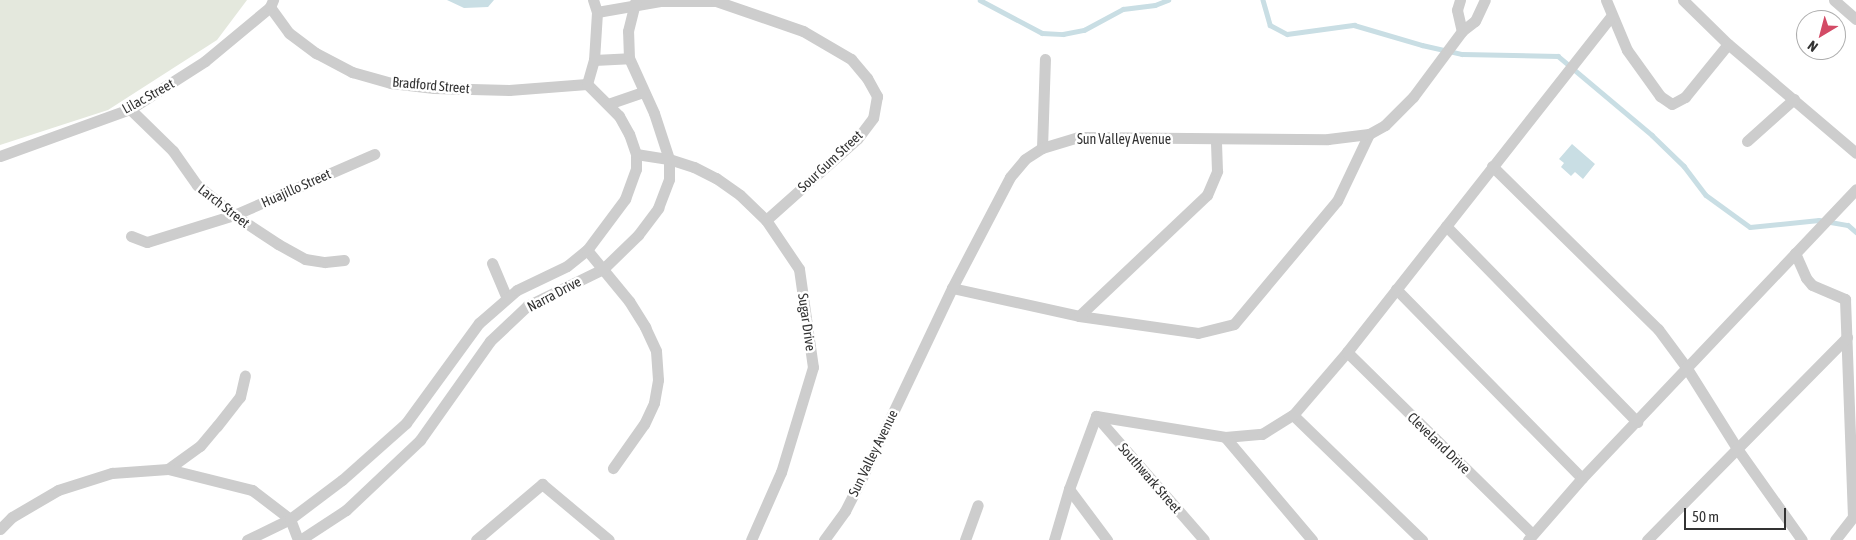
<!DOCTYPE html>
<style>
body{margin:0}
#map{position:relative;width:1856px;height:540px;overflow:hidden;background:#fff;font-family:"Asap Condensed",sans-serif}
div>[style]{position:absolute}
.green>*{inset:0;background:#e4e8dd}
.water>*{inset:0;background:#c9dee4}
.stream>*{height:4.5px;margin:-2.25px;padding:0 2.25px;transform-origin:2.25px;border-radius:2.25px;background:#c9dee4}
.street>*{height:11px;margin:-5.5px;padding:0 5.5px;transform-origin:5.5px;border-radius:5.5px;background:#cdcdcd}
span{translate:-50% -50%;white-space:nowrap;text-align:center;line-height:1.15;-webkit-text-stroke:5px #fff;paint-order:stroke}
.street-label{font-size:14px;color:#333}
.north{position:absolute;left:1796px;top:10px;width:50px;height:50px;box-sizing:border-box;background:#fff;border:1px solid #adadad;border-radius:50%;rotate:217deg;font-size:14px;font-weight:700;line-height:20px;text-align:center;color:#333}
.north::after{content:'';display:block;margin:auto;width:18px;height:22px;background:#d34b66;clip-path:polygon(50% 0,100% 100%,50% 72%,0 100%)}
.scale{position:absolute;left:1684px;top:508px;width:102px;height:22px;box-sizing:border-box;border:2px solid #333;border-top:0;padding-left:6px;font-size:15px;line-height:18px;white-space:nowrap;color:#333;-webkit-text-stroke:4px #fff;paint-order:stroke}
</style>
<div id="map">
<div class="green">
<div style="clip-path:polygon(0 0,247px 0,217px 40px,108px 110px,0 145px)"></div>
</div>
<div class="water">
<div style="clip-path:polygon(447px 0,494px 0,488px 7px,464px 8px)"></div>
<div style="clip-path:polygon(1572px 144px,1595px 164px,1583px 179px,1575px 172px,1571px 176px,1561px 167px,1564px 163px,1559px 159px)"></div>
</div>
<div class="stream">
<div style="left:980px;top:0;width:70px;rotate:28deg"></div>
<div style="left:1042px;top:33px;width:21px;rotate:3deg"></div>
<div style="left:1063px;top:34px;width:21px;rotate:-11deg"></div>
<div style="left:1084px;top:30px;width:44px;rotate:-28.3deg"></div>
<div style="left:1123px;top:9px;width:32px;rotate:-7deg"></div>
<div style="left:1155px;top:5px;width:14px;rotate:-21deg"></div>
<div style="left:1263px;top:0;width:26px;rotate:74deg"></div>
<div style="left:1270px;top:25px;width:19px;rotate:28deg"></div>
<div style="left:1287px;top:34px;width:68px;rotate:-7.7deg"></div>
<div style="left:1354px;top:25px;width:71px;rotate:16.4deg"></div>
<div style="left:1422px;top:45px;width:41px;rotate:12.7deg"></div>
<div style="left:1462px;top:54px;width:96px;rotate:1.2deg"></div>
<div style="left:1558px;top:56px;width:123px;rotate:40deg"></div>
<div style="left:1652px;top:135px;width:45px;rotate:44.1deg"></div>
<div style="left:1684px;top:166px;width:36px;rotate:53deg"></div>
<div style="left:1706px;top:195px;width:54px;rotate:36deg"></div>
<div style="left:1750px;top:227px;width:69px;rotate:-5.8deg"></div>
<div style="left:1819px;top:220px;width:29px;rotate:10deg"></div>
<div style="left:1848px;top:225px;width:11px;rotate:41deg"></div>
</div>
<div class="street">
<div style="left:1460px;top:0;width:10px;rotate:107deg"></div>
<div style="left:1457px;top:10px;width:22px;rotate:77deg"></div>
<div style="left:1606px;top:0;width:54px;rotate:67.2deg"></div>
<div style="left:1627px;top:50px;width:57px;rotate:54.3deg"></div>
<div style="left:1660px;top:96px;width:14px;rotate:34deg"></div>
<div style="left:1672px;top:104px;width:15px;rotate:-28deg"></div>
<div style="left:1685px;top:97px;width:68px;rotate:-50.9deg"></div>
<div style="left:1683px;top:0;width:63px;rotate:44.4deg"></div>
<div style="left:1728px;top:44px;width:168px;rotate:40.4deg"></div>
<div style="left:1834px;top:0;width:29px;rotate:41deg"></div>
<div style="left:270px;top:7px;width:32px;rotate:54deg"></div>
<div style="left:289px;top:33px;width:34px;rotate:37deg"></div>
<div style="left:316px;top:53px;width:41px;rotate:27.8deg"></div>
<div style="left:352px;top:72px;width:41px;rotate:15.8deg"></div>
<div style="left:391px;top:83px;width:43px;rotate:6.6deg"></div>
<div style="left:434px;top:88px;width:75px;rotate:1.5deg"></div>
<div style="left:509px;top:90px;width:78px;rotate:-4.4deg"></div>
<div style="left:597px;top:12px;width:64px;rotate:-9.9deg"></div>
<div style="left:660px;top:1px;width:56px"></div>
<div style="left:716px;top:1px;width:92px;rotate:19deg"></div>
<div style="left:803px;top:31px;width:56px;rotate:30.3deg"></div>
<div style="left:851px;top:59px;width:25px;rotate:50deg"></div>
<div style="left:867px;top:78px;width:21px;rotate:61deg"></div>
<div style="left:877px;top:96px;width:22px;rotate:100deg"></div>
<div style="left:873px;top:118px;width:26px;rotate:127deg"></div>
<div style="left:857px;top:139px;width:122px;rotate:138.3deg"></div>
<div style="left:594px;top:60px;width:35px;rotate:-3deg"></div>
<div style="left:587px;top:84px;width:25px;rotate:-74deg"></div>
<div style="left:594px;top:60px;width:48px;rotate:-86.4deg"></div>
<div style="left:597px;top:12px;width:13px;rotate:-108deg"></div>
<div style="left:608px;top:104px;width:37px;rotate:-19deg"></div>
<div style="left:130px;top:109px;width:60px;rotate:44.3deg"></div>
<div style="left:173px;top:151px;width:42px;rotate:54.8deg"></div>
<div style="left:197px;top:185px;width:48px;rotate:39deg"></div>
<div style="left:234px;top:215px;width:53px;rotate:33.4deg"></div>
<div style="left:278px;top:244px;width:31px;rotate:29deg"></div>
<div style="left:305px;top:259px;width:20px;rotate:9deg"></div>
<div style="left:325px;top:262px;width:19px;rotate:-6deg"></div>
<div style="left:1747px;top:141px;width:63px;rotate:-41.8deg"></div>
<div style="left:1042px;top:148px;width:89px;rotate:-88.1deg"></div>
<div style="left:636px;top:154px;width:33px;rotate:9deg"></div>
<div style="left:669px;top:159px;width:26px;rotate:18deg"></div>
<div style="left:694px;top:167px;width:25px;rotate:27deg"></div>
<div style="left:716px;top:178px;width:29px;rotate:35deg"></div>
<div style="left:740px;top:195px;width:36px;rotate:44deg"></div>
<div style="left:766px;top:220px;width:59px;rotate:56deg"></div>
<div style="left:799px;top:269px;width:99px;rotate:81.9deg"></div>
<div style="left:813px;top:367px;width:110px;rotate:106.9deg"></div>
<div style="left:781px;top:472px;width:74px;rotate:113.8deg"></div>
<div style="left:0;top:156px;width:138px;rotate:-19.9deg"></div>
<div style="left:130px;top:109px;width:89px;rotate:-32.6deg"></div>
<div style="left:205px;top:61px;width:85px;rotate:-39.7deg"></div>
<div style="left:270px;top:7px;width:8px;rotate:-67deg"></div>
<div style="left:1492px;top:166px;width:233px;rotate:44.5deg"></div>
<div style="left:1658px;top:329px;width:47px;rotate:53.6deg"></div>
<div style="left:1686px;top:367px;width:98px;rotate:57.9deg"></div>
<div style="left:1738px;top:450px;width:110px;rotate:54.6deg"></div>
<div style="left:1446px;top:226px;width:274px;rotate:45.7deg"></div>
<div style="left:131px;top:236px;width:17px;rotate:21deg"></div>
<div style="left:147px;top:242px;width:91px;rotate:-17.2deg"></div>
<div style="left:234px;top:215px;width:153px;rotate:-23.5deg"></div>
<div style="left:587px;top:250px;width:66px;rotate:50.5deg"></div>
<div style="left:629px;top:301px;width:31px;rotate:58deg"></div>
<div style="left:645px;top:327px;width:26px;rotate:65deg"></div>
<div style="left:656px;top:351px;width:29px;rotate:86deg"></div>
<div style="left:658px;top:380px;width:23px;rotate:100deg"></div>
<div style="left:654px;top:403px;width:23px;rotate:115deg"></div>
<div style="left:644px;top:424px;width:54px;rotate:125.2deg"></div>
<div style="left:1795px;top:253px;width:27px;rotate:66deg"></div>
<div style="left:1806px;top:278px;width:9px;rotate:49deg"></div>
<div style="left:1812px;top:285px;width:36px;rotate:23deg"></div>
<div style="left:1845px;top:299px;width:218px;rotate:87.9deg"></div>
<div style="left:1853px;top:517px;width:29px;rotate:128deg"></div>
<div style="left:492px;top:263px;width:38px;rotate:67deg"></div>
<div style="left:952px;top:288px;width:130px;rotate:12.4deg"></div>
<div style="left:1079px;top:316px;width:120px;rotate:8.1deg"></div>
<div style="left:1198px;top:333px;width:37px;rotate:-14deg"></div>
<div style="left:1234px;top:324px;width:160px;rotate:-50.1deg"></div>
<div style="left:1337px;top:201px;width:74px;rotate:-64.5deg"></div>
<div style="left:1396px;top:289px;width:265px;rotate:45.5deg"></div>
<div style="left:1079px;top:316px;width:176px;rotate:-43.4deg"></div>
<div style="left:1207px;top:195px;width:26px;rotate:-67deg"></div>
<div style="left:1217px;top:171px;width:32px;rotate:-92deg"></div>
<div style="left:1347px;top:352px;width:260px;rotate:44.5deg"></div>
<div style="left:1293px;top:415px;width:180px;rotate:44.1deg"></div>
<div style="left:1096px;top:416px;width:131px;rotate:9.2deg"></div>
<div style="left:1225px;top:437px;width:37px;rotate:-5deg"></div>
<div style="left:1262px;top:434px;width:36px;rotate:-32deg"></div>
<div style="left:1293px;top:415px;width:83px;rotate:-49.4deg"></div>
<div style="left:1347px;top:352px;width:427px;rotate:-51.8deg"></div>
<div style="left:1096px;top:416px;width:164px;rotate:48.9deg"></div>
<div style="left:1225px;top:437px;width:135px;rotate:49.8deg"></div>
<div style="left:168px;top:469px;width:39px;rotate:-36deg"></div>
<div style="left:200px;top:446px;width:26px;rotate:-50deg"></div>
<div style="left:217px;top:426px;width:37px;rotate:-52deg"></div>
<div style="left:240px;top:397px;width:22px;rotate:-77deg"></div>
<div style="left:1069px;top:489px;width:64px;rotate:53.3deg"></div>
<div style="left:0;top:529px;width:17px;rotate:-45deg"></div>
<div style="left:12px;top:517px;width:53px;rotate:-30.4deg"></div>
<div style="left:58px;top:490px;width:57px;rotate:-17.5deg"></div>
<div style="left:112px;top:473px;width:56px;rotate:-4.1deg"></div>
<div style="left:168px;top:469px;width:87px;rotate:14deg"></div>
<div style="left:252px;top:490px;width:48px;rotate:37.3deg"></div>
<div style="left:290px;top:519px;width:22px;rotate:69deg"></div>
<div style="left:247px;top:540px;width:48px;rotate:-26deg"></div>
<div style="left:290px;top:519px;width:65px;rotate:-36.9deg"></div>
<div style="left:342px;top:480px;width:86px;rotate:-41.7deg"></div>
<div style="left:406px;top:423px;width:124px;rotate:-53.9deg"></div>
<div style="left:479px;top:323px;width:50px;rotate:-41deg"></div>
<div style="left:517px;top:290px;width:55px;rotate:-25.6deg"></div>
<div style="left:567px;top:266px;width:26px;rotate:-39deg"></div>
<div style="left:587px;top:250px;width:64px;rotate:-53.3deg"></div>
<div style="left:625px;top:199px;width:32px;rotate:-70deg"></div>
<div style="left:636px;top:169px;width:15px;rotate:-90deg"></div>
<div style="left:636px;top:154px;width:21px;rotate:-109deg"></div>
<div style="left:629px;top:134px;width:21px;rotate:-119deg"></div>
<div style="left:619px;top:116px;width:45px;rotate:-135deg"></div>
<div style="left:300px;top:540px;width:55px;rotate:-33.1deg"></div>
<div style="left:346px;top:510px;width:102px;rotate:-43.4deg"></div>
<div style="left:420px;top:440px;width:121px;rotate:-54.7deg"></div>
<div style="left:490px;top:341px;width:51px;rotate:-43.4deg"></div>
<div style="left:527px;top:306px;width:85px;rotate:-26deg"></div>
<div style="left:603px;top:269px;width:49px;rotate:-44.2deg"></div>
<div style="left:638px;top:235px;width:34px;rotate:-53deg"></div>
<div style="left:658px;top:208px;width:31px;rotate:-69deg"></div>
<div style="left:669px;top:179px;width:20px;rotate:-90deg"></div>
<div style="left:669px;top:159px;width:48px;rotate:-108.1deg"></div>
<div style="left:654px;top:113px;width:60px;rotate:-114.4deg"></div>
<div style="left:629px;top:58px;width:27px;rotate:-92deg"></div>
<div style="left:628px;top:31px;width:32px;rotate:-76deg"></div>
<div style="left:476px;top:540px;width:87px;rotate:-40.3deg"></div>
<div style="left:542px;top:484px;width:87px;rotate:39.9deg"></div>
<div style="left:824px;top:540px;width:36px;rotate:-54deg"></div>
<div style="left:845px;top:511px;width:30px;rotate:-63deg"></div>
<div style="left:859px;top:484px;width:217px;rotate:-64.6deg"></div>
<div style="left:952px;top:288px;width:125px;rotate:-62.4deg"></div>
<div style="left:1010px;top:177px;width:23px;rotate:-50deg"></div>
<div style="left:1025px;top:159px;width:20px;rotate:-33deg"></div>
<div style="left:1042px;top:148px;width:38px;rotate:-17deg"></div>
<div style="left:1078px;top:137px;width:250px;rotate:0.5deg"></div>
<div style="left:1328px;top:139px;width:41px;rotate:-7deg"></div>
<div style="left:1369px;top:134px;width:18px;rotate:-29deg"></div>
<div style="left:1385px;top:125px;width:40px;rotate:-45deg"></div>
<div style="left:1413px;top:97px;width:82px;rotate:-53.4deg"></div>
<div style="left:1462px;top:31px;width:16px;rotate:-38deg"></div>
<div style="left:1475px;top:21px;width:23px;rotate:-65deg"></div>
<div style="left:965px;top:540px;width:37px;rotate:-70deg"></div>
<div style="left:1054px;top:540px;width:53px;rotate:-73.6deg"></div>
<div style="left:1069px;top:489px;width:78px;rotate:-69.7deg"></div>
<div style="left:1528px;top:540px;width:82px;rotate:-48.9deg"></div>
<div style="left:1582px;top:478px;width:398px;rotate:-46.5deg"></div>
<div style="left:1647px;top:540px;width:285px;rotate:-45.4deg"></div>
</div>
<div class="street-label">
<span style="left:431px;top:85px;rotate:5deg">Bradford Street</span>
<span style="left:148px;top:96px;rotate:-29deg">Lilac Street</span>
<span style="left:1124px;top:139px">Sun Valley Avenue</span>
<span style="left:830px;top:161px;rotate:-43deg">Sour Gum Street</span>
<span style="left:296px;top:188px;rotate:-24deg">Huajillo Street</span>
<span style="left:224px;top:206px;rotate:38deg">Larch Street</span>
<span style="left:554px;top:294px;rotate:-28deg">Narra Drive</span>
<span style="left:807px;top:322px;rotate:82deg">Sugar Drive</span>
<span style="left:1439px;top:443px;rotate:44deg">Cleveland Drive</span>
<span style="left:873px;top:453px;rotate:-64deg">Sun Valley Avenue</span>
<span style="left:1150px;top:478px;rotate:49deg">Southwark Street</span>
</div>
<div class="north">N</div>
<div class="scale">50 m</div>
</div>
